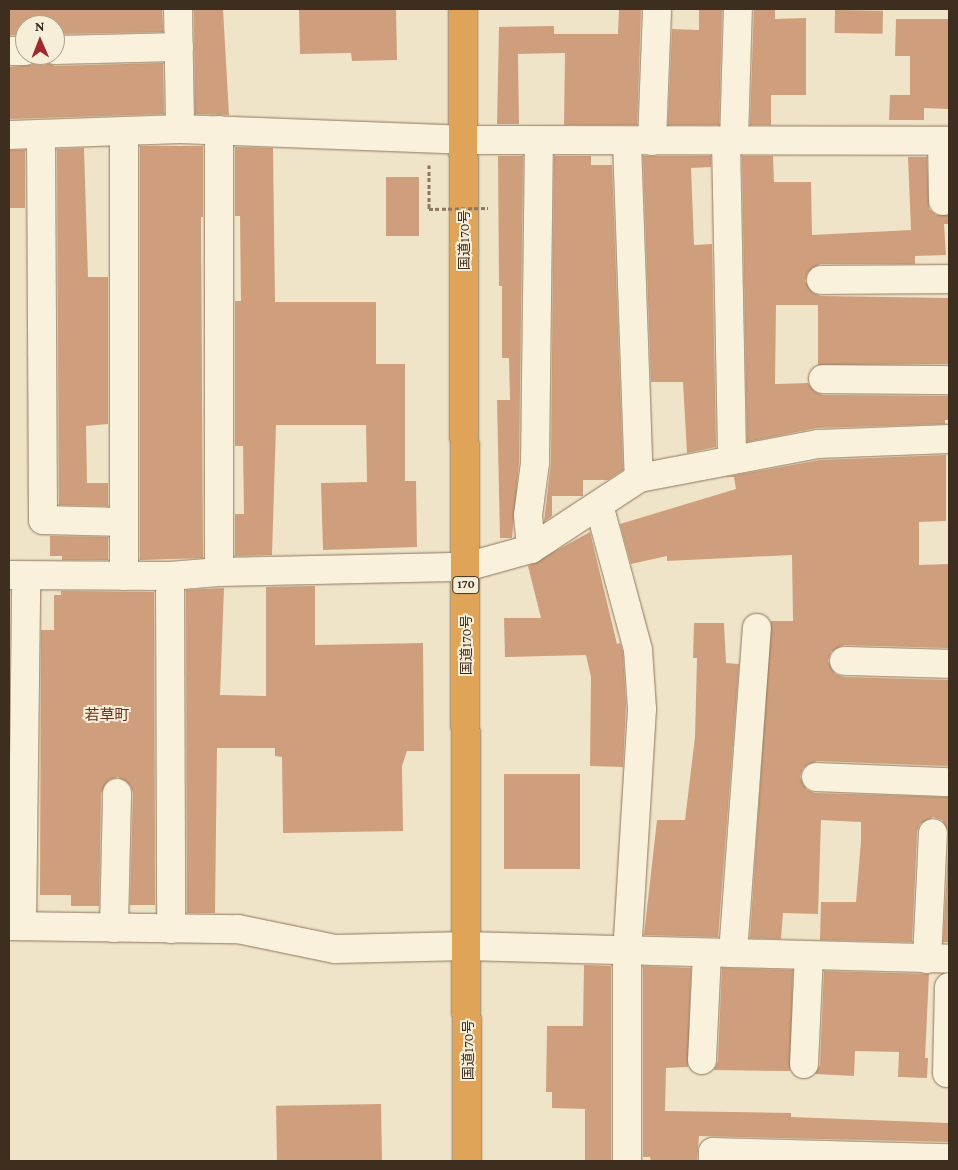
<!DOCTYPE html>
<meta charset="utf-8">
<style>
body{margin:0}
#map{position:relative;width:958px;height:1170px;overflow:hidden;background:#f0e4c8;font-family:"Crimson Pro","Noto Sans JP",serif}
div>[style]{position:absolute}
.building>*{inset:0;background:#cf9f7d;transform-origin:0 0}
.path>*{height:3px;margin-top:-1.5px;transform-origin:0;background:repeating-linear-gradient(90deg,#8d765c 0 4px,transparent 0 6.5px)}
.roads{filter:drop-shadow(0 0 1px #8d765c) drop-shadow(0 0 1px #8d765c)}
.minor>*{height:28px;margin:-14px;padding:0 14px;transform-origin:14px;border-radius:14px;background:#faf1dc}
.highway>*{height:28px;margin:-14px;padding:0 14px;transform-origin:14px;border-radius:14px;background:#e0a458}
.path-bridge>*{height:3px;margin-top:-1.5px;transform-origin:0;background:repeating-linear-gradient(90deg,#8d765c 0 4px,transparent 0 6.5px)}
span{translate:-50% -50%;white-space:nowrap;text-align:center;line-height:1.15;-webkit-text-stroke:4px #f7eed8;paint-order:stroke}
.shield-label span{padding:1px 4px;background:#f7eed8;border:1px solid;border-radius:4px;-webkit-text-stroke-width:0}
.shield-label{font-size:12px;color:#3d2e20;font-weight:700}
.street-label{font-size:14px;color:#3d2e20}
.neighbourhood-label{font-size:15px;color:#6b2e1e}
.frame{position:absolute;inset:0;border:10px solid #3d2e20;pointer-events:none}
.north{position:absolute;left:15px;top:15px;width:50px;height:50px;box-sizing:border-box;background:#f7eed8;border:1px solid #ada18e;border-radius:50%;rotate:359deg;font-size:14px;font-weight:700;line-height:20px;text-align:center;color:#3d2e20}
.north::after{content:'';display:block;margin:auto;width:18px;height:22px;background:#9e2a2b;clip-path:polygon(50% 0,100% 100%,50% 72%,0 100%)}
</style>
<div id="map">
<div class="building">
<div style="clip-path:polygon(9px 9px,162px 9px,163px 32px,55px 34px,55px 25px,25px 25px,25px 35px,9px 35px)"></div>
<div style="clip-path:polygon(194px 9px,223px 9px,229px 115px,195px 114px)"></div>
<div style="clip-path:polygon(299px 9px,396px 9px,397px 60px,352px 61px,351px 53px,300px 54px)"></div>
<div style="clip-path:polygon(619px 9px,641px 9px,637px 125px,564px 125px,565px 53px,518px 54px,519px 124px,497px 124px,499px 27px,554px 26px,554px 34px,618px 34px)"></div>
<div style="clip-path:polygon(699px 9px,722px 9px,719px 125px,668px 125px,672px 29px,699px 30px)"></div>
<div style="clip-path:polygon(754px 9px,775px 9px,775px 19px,806px 18px,806px 95px,771px 95px,771px 125px,750px 125px)"></div>
<div style="left:835px;top:10px;width:48px;height:23px;rotate:1deg"></div>
<div style="clip-path:polygon(896px 19px,949px 19px,948px 109px,924px 108px,924px 120px,889px 120px,890px 95px,910px 95px,910px 56px,895px 56px)"></div>
<div style="clip-path:polygon(40px 55px,47px 63px,55px 66px,163px 63px,164px 114px,9px 119px,9px 67px,32px 65px)"></div>
<div style="clip-path:polygon(140px 146px,203px 146px,203px 217px,201px 217px,203px 558px,140px 560px)"></div>
<div style="clip-path:polygon(235px 147px,273px 148px,275px 302px,376px 302px,376px 364px,405px 364px,405px 481px,416px 481px,417px 547px,323px 550px,321px 483px,367px 482px,366px 425px,276px 425px,272px 555px,235px 556px,235px 514px,244px 514px,243px 446px,235px 446px,235px 301px,241px 301px,240px 216px,235px 216px)"></div>
<div style="clip-path:polygon(84px 148px,88px 277px,108px 277px,108px 424px,86px 426px,87px 483px,108px 483px,108px 506px,59px 505px,57px 149px)"></div>
<div style="left:9px;top:150px;width:16px;height:58px"></div>
<div style="clip-path:polygon(498px 156px,523px 156px,519px 462px,512px 538px,500px 538px,497px 400px,510px 400px,509px 358px,502px 358px,502px 286px,499px 286px)"></div>
<div style="clip-path:polygon(554px 156px,591px 156px,591px 165px,612px 165px,623px 470px,608px 480px,583px 480px,583px 496px,552px 496px,552px 516px,544px 522px,551px 463px)"></div>
<div style="clip-path:polygon(643px 156px,711px 156px,711px 167px,691px 168px,694px 245px,712px 244px,716px 447px,687px 453px,683px 382px,651px 382px)"></div>
<div style="clip-path:polygon(742px 156px,773px 156px,774px 182px,811px 182px,812px 235px,911px 230px,908px 157px,927px 157px,929px 209px,936px 215px,949px 215px,949px 224px,944px 224px,946px 255px,915px 256px,915px 264px,820px 264px,808px 272px,805px 281px,813px 293px,821px 296px,949px 298px,949px 364px,818px 365px,818px 305px,776px 305px,775px 384px,808px 383px,815px 392px,823px 395px,949px 396px,949px 420px,945px 420px,945px 424px,817px 428px,747px 442px)"></div>
<div style="left:386px;top:177px;width:33px;height:59px"></div>
<div style="clip-path:polygon(946px 455px,946px 521px,919px 522px,919px 565px,949px 564px,948px 648px,844px 645px,831px 652px,828px 661px,835px 674px,844px 677px,949px 680px,949px 766px,817px 761px,803px 768px,800px 777px,807px 790px,815px 793px,949px 797px,949px 942px,943px 942px,949px 833px,942px 820px,933px 817px,920px 824px,917px 832px,912px 942px,820px 940px,821px 902px,856px 902px,861px 841px,861px 822px,821px 820px,818px 914px,783px 913px,781px 939px,750px 938px,771px 621px,793px 621px,792px 555px,667px 561px,667px 556px,631px 564px,620px 524px,736px 489px,734px 477px,725px 477px,820px 460px)"></div>
<div style="clip-path:polygon(590px 532px,617px 644px,620px 643px,623px 653px,626px 705px,623px 767px,590px 766px,591px 677px,586px 655px,505px 657px,504px 618px,541px 618px,528px 566px)"></div>
<div style="clip-path:polygon(50px 536px,108px 537px,108px 560px,62px 560px,62px 556px,50px 556px)"></div>
<div style="clip-path:polygon(315px 586px,315px 645px,423px 643px,424px 751px,407px 751px,402px 766px,403px 831px,283px 833px,282px 757px,275px 756px,275px 748px,217px 748px,215px 913px,187px 913px,186px 590px,224px 588px,220px 695px,266px 696px,266px 587px)"></div>
<div style="clip-path:polygon(61px 591px,154px 592px,155px 905px,130px 905px,133px 793px,130px 785px,118px 777px,109px 780px,101px 793px,99px 906px,71px 906px,71px 895px,40px 895px,41px 630px,54px 630px,54px 595px,61px 595px)"></div>
<div style="clip-path:polygon(694px 623px,724px 623px,726px 663px,739px 664px,718px 937px,644px 935px,657px 820px,685px 820px,695px 737px,697px 658px,693px 658px)"></div>
<div style="left:580px;top:774px;width:95px;height:76px;rotate:90deg"></div>
<div style="clip-path:polygon(584px 965px,611px 966px,611px 1161px,585px 1161px,585px 1109px,552px 1108px,552px 1092px,546px 1092px,547px 1026px,583px 1026px)"></div>
<div style="clip-path:polygon(643px 966px,691px 968px,688px 1067px,666px 1068px,665px 1111px,791px 1113px,791px 1117px,949px 1123px,949px 1142px,699px 1136px,697px 1161px,651px 1161px,650px 1157px,643px 1157px)"></div>
<div style="clip-path:polygon(722px 968px,793px 970px,790px 1071px,714px 1070px,718px 1061px)"></div>
<div style="clip-path:polygon(824px 971px,929px 974px,925px 1058px,928px 1058px,927px 1078px,898px 1077px,899px 1052px,855px 1051px,854px 1076px,815px 1074px,820px 1065px)"></div>
<div style="left:381px;top:1104px;width:57px;height:105px;rotate:89deg"></div>
</div>
<div class="path">
<div style="left:429px;top:165px;width:44px;rotate:90deg"></div>
</div>
<div class="roads">
<div class="minor">
<div style="left:178px;top:9px;width:120px;rotate:89deg"></div>
<div style="left:55px;top:50px;width:124px;rotate:-1.4deg"></div>
<div style="left:9px;top:51px;width:16px"></div>
<div style="left:124px;top:131px;width:445px;rotate:90deg"></div>
<div style="left:41px;top:134px;width:386px;rotate:89.7deg"></div>
<div style="left:43px;top:520px;width:81px;rotate:1.4deg"></div>
<div style="left:9px;top:135px;width:171px;rotate:-2deg"></div>
<div style="left:180px;top:129px;width:283px;rotate:2.2deg"></div>
<div style="left:463px;top:140px;width:486px;rotate:0.1deg"></div>
<div style="left:726px;top:140px;width:318px;rotate:88.9deg"></div>
<div style="left:734px;top:140px;width:131px;rotate:-88.3deg"></div>
<div style="left:652px;top:141px;width:132px;rotate:-87.8deg"></div>
<div style="left:942px;top:141px;width:60px;rotate:89deg"></div>
<div style="left:627px;top:142px;width:336px;rotate:88deg"></div>
<div style="left:821px;top:280px;width:128px;rotate:-0.4deg"></div>
<div style="left:823px;top:379px;width:126px;rotate:0.5deg"></div>
<div style="left:599px;top:505px;width:150px;rotate:74.9deg"></div>
<div style="left:638px;top:650px;width:59px;rotate:86.1deg"></div>
<div style="left:642px;top:709px;width:242px;rotate:93.5deg"></div>
<div style="left:627px;top:951px;width:210px;rotate:90deg"></div>
<div style="left:531px;top:549px;width:34px;rotate:-95deg"></div>
<div style="left:528px;top:515px;width:52px;rotate:-82.3deg"></div>
<div style="left:535px;top:463px;width:322px;rotate:-89.3deg"></div>
<div style="left:219px;top:572px;width:442px;rotate:-90deg"></div>
<div style="left:9px;top:575px;width:161px;rotate:0.4deg"></div>
<div style="left:170px;top:576px;width:49px;rotate:-4.7deg"></div>
<div style="left:219px;top:572px;width:247px;rotate:-1.2deg"></div>
<div style="left:466px;top:567px;width:67px;rotate:-15.5deg"></div>
<div style="left:531px;top:549px;width:129px;rotate:-33.3deg"></div>
<div style="left:639px;top:478px;width:182px;rotate:-10.8deg"></div>
<div style="left:818px;top:444px;width:131px;rotate:-2.2deg"></div>
<div style="left:170px;top:576px;width:353px;rotate:89.8deg"></div>
<div style="left:844px;top:661px;width:105px;rotate:1.6deg"></div>
<div style="left:816px;top:777px;width:133px;rotate:2.2deg"></div>
<div style="left:9px;top:926px;width:229px;rotate:0.8deg"></div>
<div style="left:238px;top:929px;width:99px;rotate:11.7deg"></div>
<div style="left:335px;top:949px;width:133px;rotate:-1.3deg"></div>
<div style="left:468px;top:946px;width:481px;rotate:1.5deg"></div>
<div style="left:22px;top:926px;width:350px;rotate:-89.3deg"></div>
<div style="left:114px;top:928px;width:135px;rotate:-88.7deg"></div>
<div style="left:733px;top:953px;width:326px;rotate:-85.8deg"></div>
<div style="left:927px;top:959px;width:126px;rotate:-87.3deg"></div>
<div style="left:702px;top:1060px;width:107px;rotate:-87.3deg"></div>
<div style="left:804px;top:1064px;width:109px;rotate:-87.4deg"></div>
<div style="left:947px;top:1073px;width:86px;rotate:-88.7deg"></div>
<div style="left:713px;top:1161px;width:9px;rotate:-90deg"></div>
<div style="left:713px;top:1152px;width:236px;rotate:1.5deg"></div>
</div>
<div class="highway">
<div style="left:463px;top:9px;width:1152px;rotate:89.8deg"></div>
</div>
</div>
<div class="path-bridge">
<div style="left:429px;top:209px;width:59px;rotate:-1deg"></div>
</div>
<div class="shield-label">
<span style="left:466px;top:585px">170</span>
</div>
<div class="street-label">
<span style="left:464px;top:240px;rotate:-90deg">国道170号</span>
<span style="left:466px;top:645px;rotate:-90deg">国道170号</span>
<span style="left:468px;top:1050px;rotate:-90deg">国道170号</span>
</div>
<div class="neighbourhood-label">
<span style="left:107px;top:716px">若草町</span>
</div>
<div class="frame"></div>
<div class="north">N</div>
</div>
